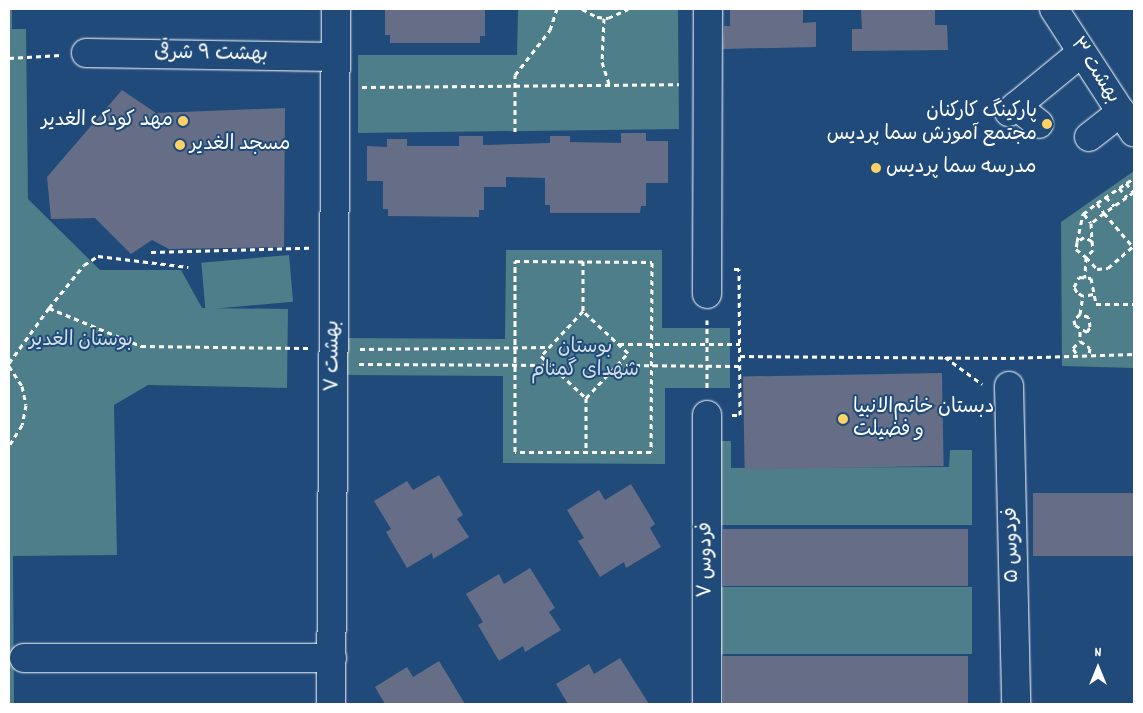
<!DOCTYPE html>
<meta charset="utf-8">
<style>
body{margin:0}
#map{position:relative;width:1143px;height:713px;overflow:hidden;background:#1f4a7a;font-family:Dekko,"Playpen Sans Arabic",sans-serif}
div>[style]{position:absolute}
.green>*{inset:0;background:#4d7e89;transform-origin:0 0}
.building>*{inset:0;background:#656e86;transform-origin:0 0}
.path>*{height:3px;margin-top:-1.5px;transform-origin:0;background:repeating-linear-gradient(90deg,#fff 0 5px,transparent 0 9px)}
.roads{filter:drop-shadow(0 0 1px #fff) drop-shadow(0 0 1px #fff)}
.minor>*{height:28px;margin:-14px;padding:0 14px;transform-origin:14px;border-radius:14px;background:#1f4a7a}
.dots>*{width:14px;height:14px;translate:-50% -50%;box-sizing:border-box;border:2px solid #1f4a7a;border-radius:50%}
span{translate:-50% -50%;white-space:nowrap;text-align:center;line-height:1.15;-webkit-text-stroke:4px #1f4a7a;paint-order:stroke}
.street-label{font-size:20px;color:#fff}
.poi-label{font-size:20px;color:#fff}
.right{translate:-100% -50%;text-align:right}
.left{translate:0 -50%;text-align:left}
.park-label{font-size:20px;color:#d2dfe2}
.frame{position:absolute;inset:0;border:10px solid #fff;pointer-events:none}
.north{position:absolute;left:1073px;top:643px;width:50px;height:50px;-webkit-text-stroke:4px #1f4a7a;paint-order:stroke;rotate:0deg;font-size:14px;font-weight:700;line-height:20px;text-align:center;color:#fff}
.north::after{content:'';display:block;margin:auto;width:18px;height:22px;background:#fff;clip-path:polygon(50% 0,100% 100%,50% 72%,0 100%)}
</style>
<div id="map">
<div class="green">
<div style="clip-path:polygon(9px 9px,12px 9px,12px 29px,26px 29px,28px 199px,100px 270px,181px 270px,202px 308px,288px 309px,287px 388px,148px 385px,114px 405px,117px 555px,13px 556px,14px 704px,9px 704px)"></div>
<div style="clip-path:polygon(518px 9px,678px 9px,679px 129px,358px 133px,358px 55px,517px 55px)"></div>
<div style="clip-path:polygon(1134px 171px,1134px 368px,1062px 366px,1061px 222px)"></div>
<div style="clip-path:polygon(506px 250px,662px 250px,662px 328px,730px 328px,730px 388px,665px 388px,665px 464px,503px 463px,503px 376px,346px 375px,347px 338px,505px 339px)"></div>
<div style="left:289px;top:255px;width:47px;height:88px;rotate:85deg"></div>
<div style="clip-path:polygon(706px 441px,731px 441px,731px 468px,949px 467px,950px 450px,972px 450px,972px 525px,706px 525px)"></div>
<div style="left:709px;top:587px;width:263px;height:67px"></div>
</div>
<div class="building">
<div style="clip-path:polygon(385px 9px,485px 9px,485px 36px,480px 36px,480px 43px,390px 43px,390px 35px,385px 35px)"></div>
<div style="clip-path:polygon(730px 9px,803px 9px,803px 23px,816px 22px,816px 47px,723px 49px,724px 26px,730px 26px)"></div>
<div style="clip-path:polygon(861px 9px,935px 9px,935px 25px,947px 25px,948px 50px,852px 51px,852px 29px,862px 29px)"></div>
<div style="clip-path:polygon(122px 90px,156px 113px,285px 108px,284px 247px,169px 249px,152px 240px,131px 254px,95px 218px,51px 219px,47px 177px)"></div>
<div style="clip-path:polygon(621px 133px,646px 133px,646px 141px,668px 141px,668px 183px,646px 183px,646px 206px,641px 206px,640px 213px,550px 213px,550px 205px,545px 205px,545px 178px,506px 177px,506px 187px,484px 187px,484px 210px,479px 210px,479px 217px,388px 216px,388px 209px,383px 209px,383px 181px,367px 181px,367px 146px,387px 147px,387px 139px,407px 139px,407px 146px,459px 146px,459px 136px,483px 136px,483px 145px,550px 143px,550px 136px,570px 136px,570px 142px,621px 143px)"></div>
<div style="left:942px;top:373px;width:93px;height:199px;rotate:89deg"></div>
<div style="clip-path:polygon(439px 475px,463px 515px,457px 519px,469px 537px,433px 559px,432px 553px,407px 568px,386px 532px,391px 529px,374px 501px,407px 481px,413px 490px)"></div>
<div style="clip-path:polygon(631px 484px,655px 524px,650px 528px,661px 547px,626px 568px,624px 562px,600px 577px,578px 541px,584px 538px,567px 510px,599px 490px,605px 500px)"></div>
<div style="left:1134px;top:493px;width:63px;height:101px;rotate:90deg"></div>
<div style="left:723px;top:529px;width:245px;height:57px"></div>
<div style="clip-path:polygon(530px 568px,555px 608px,549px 612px,561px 630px,525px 652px,523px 646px,499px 661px,478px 625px,483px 622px,466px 594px,499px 574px,504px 584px)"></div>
<div style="left:723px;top:656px;width:245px;height:48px"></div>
<div style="clip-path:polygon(620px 658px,649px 704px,568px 704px,556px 684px,589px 664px,594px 674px)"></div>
<div style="clip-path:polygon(439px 661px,465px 704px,385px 704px,375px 687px,407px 667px,413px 677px)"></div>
</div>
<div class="path">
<div style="left:582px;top:9px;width:17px;rotate:28deg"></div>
<div style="left:597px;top:17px;width:11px;rotate:5deg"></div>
<div style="left:608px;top:18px;width:22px;rotate:-24deg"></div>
<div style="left:604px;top:18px;width:44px;rotate:92.6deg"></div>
<div style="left:602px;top:62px;width:23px;rotate:72deg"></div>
<div style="left:9px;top:58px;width:52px;rotate:-3.3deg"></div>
<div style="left:362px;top:87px;width:317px;rotate:-0.5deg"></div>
<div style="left:515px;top:132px;width:57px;rotate:-90deg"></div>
<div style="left:515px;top:75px;width:57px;rotate:-52.1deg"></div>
<div style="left:550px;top:30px;width:22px;rotate:-72deg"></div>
<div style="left:1126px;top:183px;width:13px;rotate:51deg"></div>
<div style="left:1119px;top:188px;width:12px;rotate:48deg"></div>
<div style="left:1134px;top:192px;width:37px;rotate:145deg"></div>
<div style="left:1104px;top:213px;width:46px;rotate:49.4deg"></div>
<div style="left:1106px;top:197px;width:12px;rotate:48deg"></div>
<div style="left:1097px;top:203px;width:12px;rotate:55deg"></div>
<div style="left:1104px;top:213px;width:16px;rotate:142deg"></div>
<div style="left:1091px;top:223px;width:18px;rotate:87deg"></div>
<div style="left:1092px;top:241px;width:9px;rotate:-153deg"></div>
<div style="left:1084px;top:237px;width:9px;rotate:144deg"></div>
<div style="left:1077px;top:242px;width:29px;rotate:-78deg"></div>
<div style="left:1083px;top:214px;width:18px;rotate:-38deg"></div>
<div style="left:1097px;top:203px;width:45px;rotate:-34deg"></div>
<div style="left:1084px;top:214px;width:11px;rotate:52deg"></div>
<div style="left:1092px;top:241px;width:9px;rotate:84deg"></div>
<div style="left:1093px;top:250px;width:10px;rotate:135deg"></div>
<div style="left:1086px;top:257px;width:16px;rotate:47deg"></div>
<div style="left:1097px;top:269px;width:11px;rotate:-5deg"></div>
<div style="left:1108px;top:268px;width:33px;rotate:-41deg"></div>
<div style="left:1077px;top:242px;width:7px;rotate:98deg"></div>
<div style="left:1076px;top:249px;width:13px;rotate:39deg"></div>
<div style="left:1086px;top:257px;width:21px;rotate:93deg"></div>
<div style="left:151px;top:252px;width:158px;rotate:-1.5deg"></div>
<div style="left:515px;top:261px;width:137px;rotate:0.4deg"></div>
<div style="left:652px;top:262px;width:190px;rotate:90.3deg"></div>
<div style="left:651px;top:452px;width:136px;rotate:180deg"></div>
<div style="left:515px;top:452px;width:191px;rotate:-90deg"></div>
<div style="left:583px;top:261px;width:50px;rotate:90deg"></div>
<div style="left:583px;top:311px;width:62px;rotate:133deg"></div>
<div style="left:541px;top:356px;width:62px;rotate:43deg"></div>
<div style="left:586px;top:398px;width:62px;rotate:-47deg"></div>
<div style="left:628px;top:353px;width:62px;rotate:-137deg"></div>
<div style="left:1093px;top:294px;width:10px;rotate:169deg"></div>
<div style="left:1083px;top:296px;width:7px;rotate:-146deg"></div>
<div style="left:1077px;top:292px;width:6px;rotate:-121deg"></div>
<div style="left:1074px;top:287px;width:11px;rotate:-63deg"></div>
<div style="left:1079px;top:277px;width:12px;rotate:5deg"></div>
<div style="left:1091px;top:278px;width:26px;rotate:79deg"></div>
<div style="left:1096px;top:304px;width:38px"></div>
<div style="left:49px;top:308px;width:55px;rotate:-50.9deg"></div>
<div style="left:84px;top:265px;width:17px;rotate:-33deg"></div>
<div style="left:98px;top:256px;width:91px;rotate:7deg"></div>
<div style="left:1080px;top:314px;width:8px;rotate:135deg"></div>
<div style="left:1074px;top:320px;width:5px;rotate:79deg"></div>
<div style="left:1075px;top:325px;width:14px;rotate:30deg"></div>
<div style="left:1087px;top:332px;width:6px;rotate:-59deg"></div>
<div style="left:1090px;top:327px;width:10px;rotate:-96deg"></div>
<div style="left:1089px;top:317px;width:9px;rotate:-162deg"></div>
<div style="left:1080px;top:314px;width:18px;rotate:-81deg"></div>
<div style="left:707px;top:320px;width:71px;rotate:90deg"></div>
<div style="left:1080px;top:331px;width:10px;rotate:90deg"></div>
<div style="left:1080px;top:341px;width:12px;rotate:35deg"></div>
<div style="left:1090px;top:348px;width:6px;rotate:99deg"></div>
<div style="left:619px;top:344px;width:121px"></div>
<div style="left:360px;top:349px;width:189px;rotate:-0.6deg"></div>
<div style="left:1076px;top:353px;width:6px;rotate:-121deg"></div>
<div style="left:1073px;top:348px;width:10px;rotate:-45deg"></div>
<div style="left:740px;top:356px;width:270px;rotate:0.4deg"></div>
<div style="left:1010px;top:358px;width:124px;rotate:-1.8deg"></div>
<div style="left:945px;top:357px;width:46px;rotate:36.1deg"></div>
<div style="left:9px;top:363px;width:68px;rotate:-54deg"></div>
<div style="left:49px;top:308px;width:100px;rotate:22.4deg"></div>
<div style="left:141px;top:346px;width:167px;rotate:0.7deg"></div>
<div style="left:359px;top:364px;width:192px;rotate:0.3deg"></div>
<div style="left:617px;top:365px;width:123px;rotate:0.5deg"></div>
<div style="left:9px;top:366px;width:24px;rotate:57deg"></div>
<div style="left:22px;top:386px;width:19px;rotate:78deg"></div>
<div style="left:26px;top:405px;width:20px;rotate:101deg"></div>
<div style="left:22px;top:425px;width:25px;rotate:122deg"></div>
<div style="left:586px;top:398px;width:54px;rotate:90deg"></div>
<div style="left:732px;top:415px;width:8px"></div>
<div style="left:740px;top:415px;width:146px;rotate:-90.4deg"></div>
<div style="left:739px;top:269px;width:6px;rotate:180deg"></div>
</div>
<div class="roads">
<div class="minor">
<div style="left:1054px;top:9px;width:147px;rotate:57deg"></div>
<div style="left:86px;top:53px;width:250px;rotate:0.9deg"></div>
<div style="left:1016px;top:106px;width:29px;rotate:38deg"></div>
<div style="left:1009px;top:112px;width:94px;rotate:-39.4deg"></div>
<div style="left:1089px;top:137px;width:41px;rotate:-38deg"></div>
<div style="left:707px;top:294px;width:285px;rotate:-89.8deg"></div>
<div style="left:1009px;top:386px;width:318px;rotate:88.7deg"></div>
<div style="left:24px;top:658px;width:308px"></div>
<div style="left:331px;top:704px;width:695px;rotate:-89.59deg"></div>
<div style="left:707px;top:704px;width:289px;rotate:-90deg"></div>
</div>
</div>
<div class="dots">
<div style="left:183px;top:121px;background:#ffd166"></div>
<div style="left:1047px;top:124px;background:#ffd166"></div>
<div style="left:180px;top:145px;background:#ffd166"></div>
<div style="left:876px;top:168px;background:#ffd166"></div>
<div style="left:843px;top:419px;background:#ffd166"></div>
</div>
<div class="street-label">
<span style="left:211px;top:55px;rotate:1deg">بهشت ۹ شرقی</span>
<span style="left:1094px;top:71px;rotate:57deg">بهشت ۳</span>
<span style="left:334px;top:356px;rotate:-90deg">بهشت ۷</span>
<span style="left:1013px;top:545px;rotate:-91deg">فردوس ۵</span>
<span style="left:707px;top:560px;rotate:-90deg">فردوس ۷</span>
</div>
<div class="poi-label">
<span class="right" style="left:1037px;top:124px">پارکینگ کارکنان<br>مجتمع آموزش سما پردیس</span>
<span class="right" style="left:173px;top:121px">مهد کودک الغدیر</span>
<span class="left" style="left:190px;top:145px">مسجد الغدیر</span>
<span class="left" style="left:886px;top:168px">مدرسه سما پردیس</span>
<span class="left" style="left:853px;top:420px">دبستان خاتم‌الانبیا<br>و فضیلت</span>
</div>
<div class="park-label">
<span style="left:81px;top:341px">بوستان الغدیر</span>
<span style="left:585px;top:360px">بوستان<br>شهدای گمنام</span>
</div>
<div class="frame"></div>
<div class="north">N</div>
</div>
